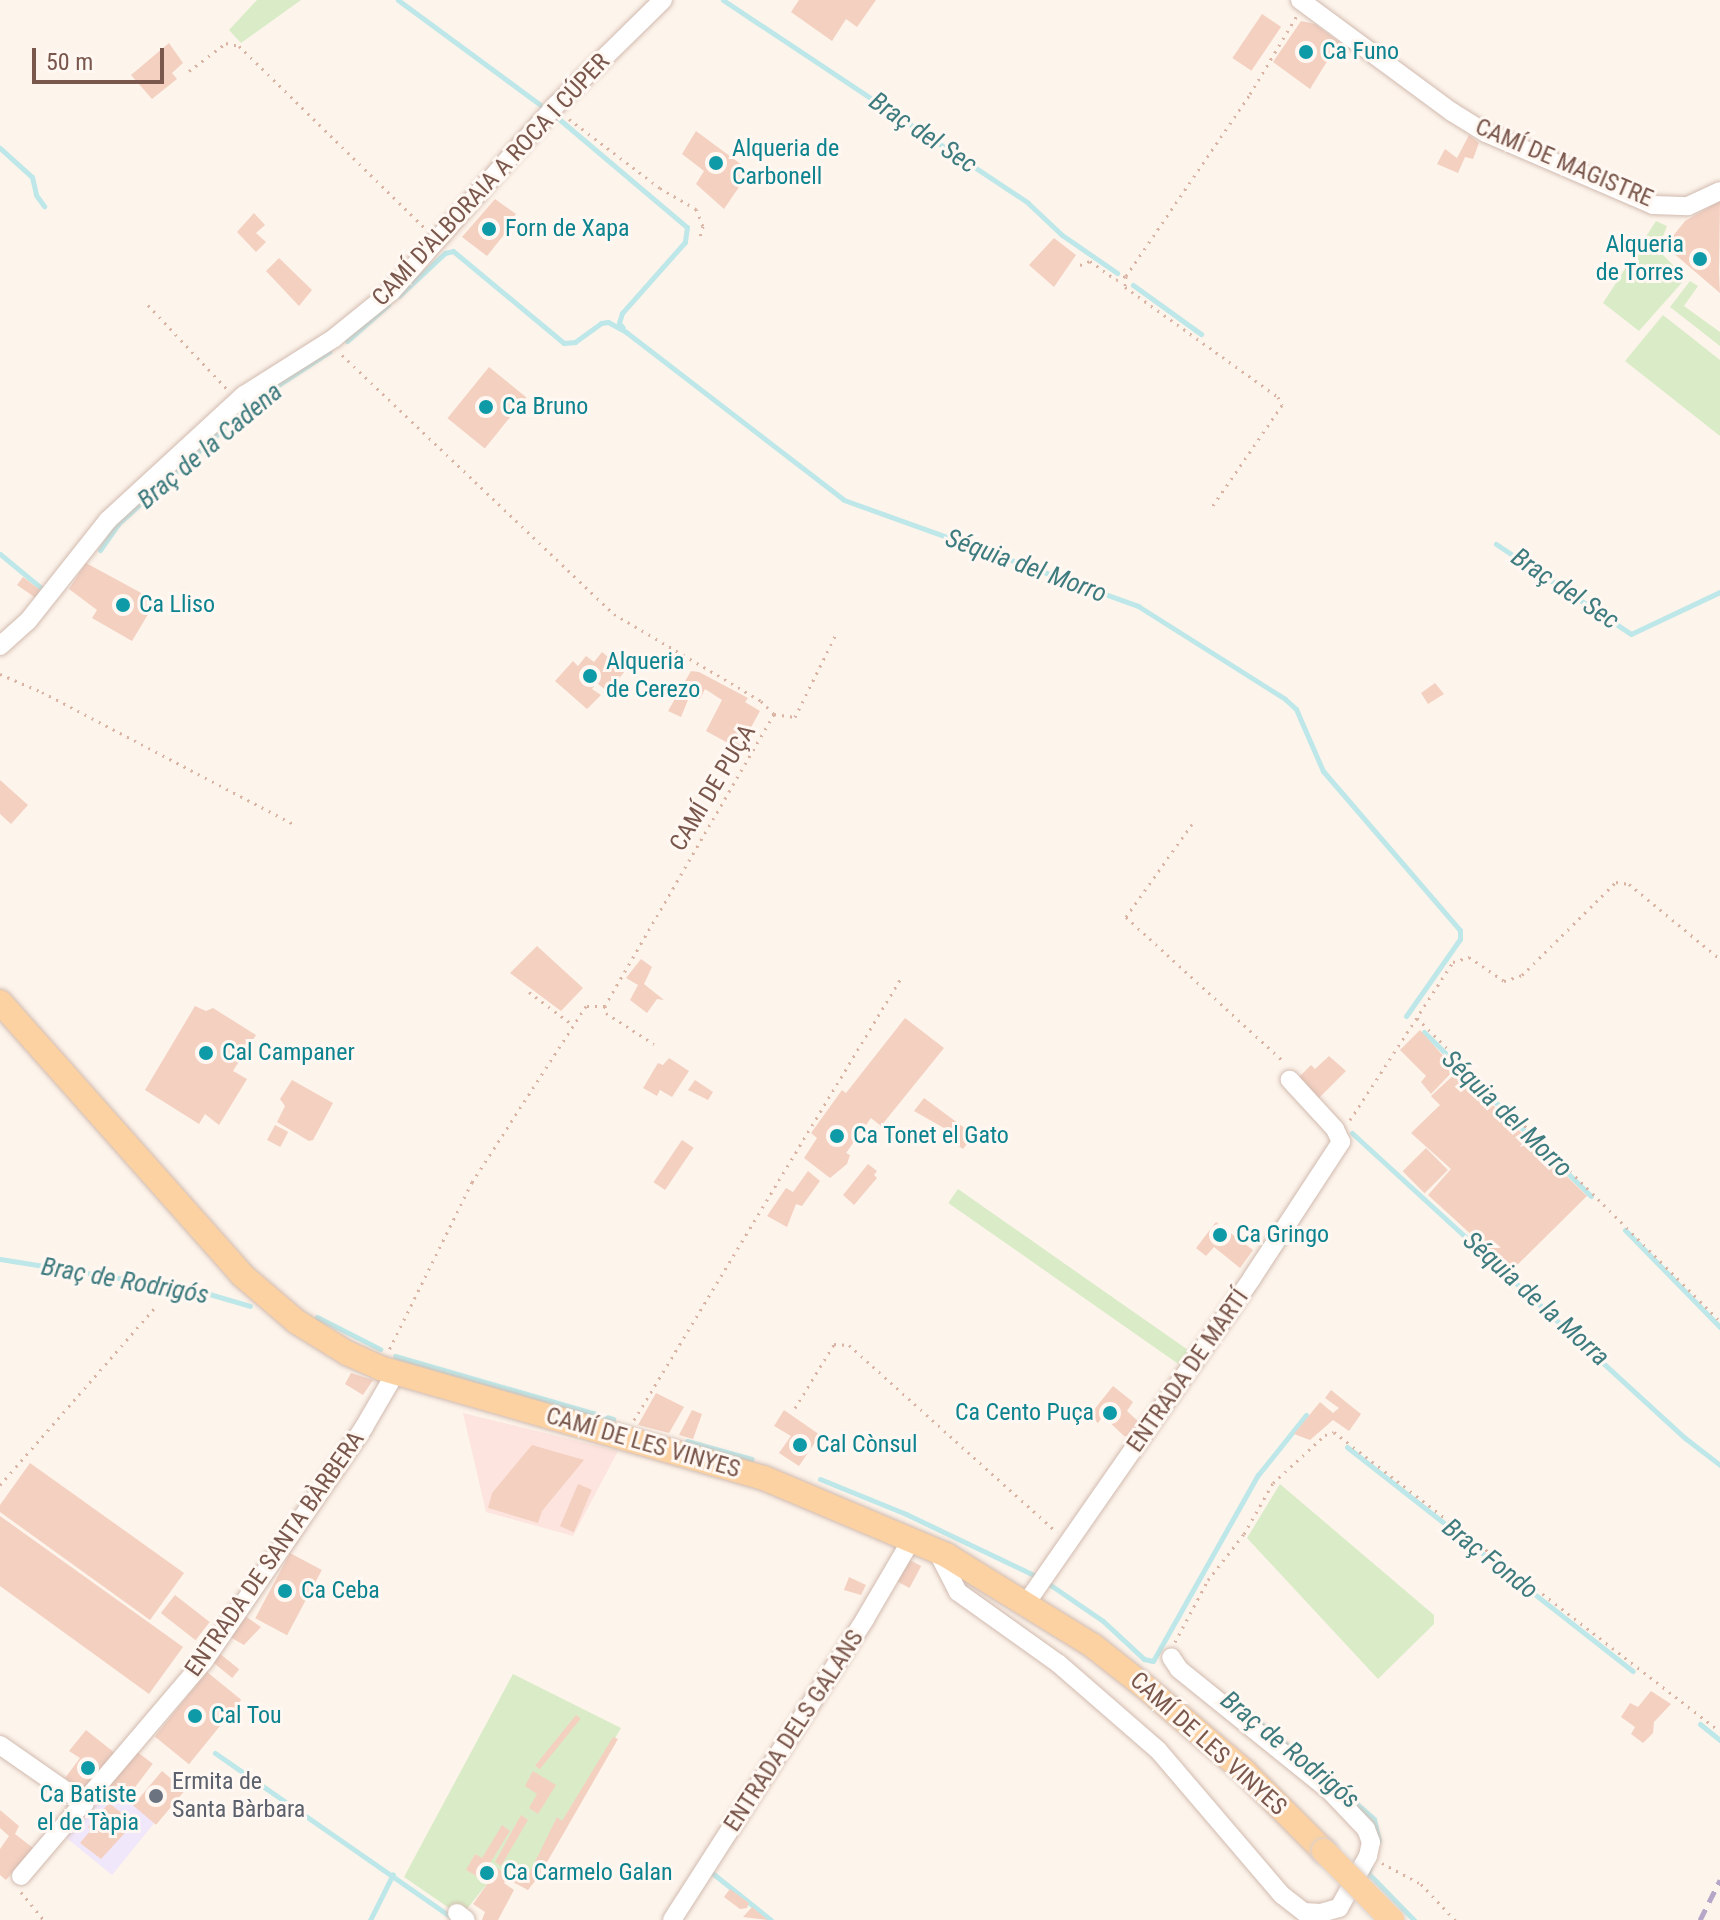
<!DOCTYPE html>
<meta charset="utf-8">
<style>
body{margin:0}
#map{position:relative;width:1720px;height:1920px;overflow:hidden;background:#fdf4eb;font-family:"Roboto Condensed",sans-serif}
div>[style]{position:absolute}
.commercial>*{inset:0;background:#fde4de}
.education>*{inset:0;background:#f1e7fa;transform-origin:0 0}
.green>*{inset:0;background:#daecc7;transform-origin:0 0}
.stream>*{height:5px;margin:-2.5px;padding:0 2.5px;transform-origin:2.5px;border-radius:2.5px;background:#bde7e8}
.building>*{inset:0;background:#f4d0c1;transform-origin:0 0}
.path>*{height:3px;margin-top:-1.5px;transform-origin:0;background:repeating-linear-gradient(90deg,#dab3a3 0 2px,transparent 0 8px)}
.roads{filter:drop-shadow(0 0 2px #d1baaf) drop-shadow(0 0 2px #d1baaf)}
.minor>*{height:18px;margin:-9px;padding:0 9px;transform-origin:9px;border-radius:9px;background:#fff}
.major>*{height:24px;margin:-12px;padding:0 12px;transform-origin:12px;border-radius:12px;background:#fcd2a2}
.rail>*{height:5px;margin-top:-2.5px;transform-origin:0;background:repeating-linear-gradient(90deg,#b6a7c9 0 12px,transparent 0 20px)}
.bridges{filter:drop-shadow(0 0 2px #dad0cd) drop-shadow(0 0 2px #dad0cd)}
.major-bridge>*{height:24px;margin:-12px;padding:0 12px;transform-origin:12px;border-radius:12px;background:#fcd2a2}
.dots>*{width:22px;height:22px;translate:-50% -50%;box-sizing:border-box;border:4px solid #fff8f2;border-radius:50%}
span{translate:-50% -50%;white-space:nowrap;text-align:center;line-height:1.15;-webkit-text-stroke:6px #fff8f2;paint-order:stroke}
.culture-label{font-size:24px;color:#0d838f}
.left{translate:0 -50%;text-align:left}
.right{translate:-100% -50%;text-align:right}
.street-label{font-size:24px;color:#7a574c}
.worship-label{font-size:24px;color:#5b616d}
.water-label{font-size:26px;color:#3e7b7f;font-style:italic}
.scale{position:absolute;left:32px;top:48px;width:132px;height:36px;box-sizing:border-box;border:4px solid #7a574c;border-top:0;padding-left:10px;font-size:24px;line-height:28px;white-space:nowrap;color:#7a574c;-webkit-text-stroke:6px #fff8f2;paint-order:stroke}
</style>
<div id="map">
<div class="commercial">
<div style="clip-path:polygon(463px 1413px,618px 1451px,573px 1536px,486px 1512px)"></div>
</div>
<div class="education">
<div style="left:109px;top:1785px;width:59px;height:68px;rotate:39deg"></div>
</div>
<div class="green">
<div style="clip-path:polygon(257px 0,301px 0,241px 43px,229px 30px)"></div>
<div style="clip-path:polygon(1656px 221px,1667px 226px,1658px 250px,1686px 278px,1639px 331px,1603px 303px)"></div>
<div style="clip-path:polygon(1690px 281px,1698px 286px,1684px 306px,1720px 332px,1720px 346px,1670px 307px)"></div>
<div style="clip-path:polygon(1663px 315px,1720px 360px,1720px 436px,1625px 361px)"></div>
<div style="left:958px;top:1189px;width:287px;height:17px;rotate:35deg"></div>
<div style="clip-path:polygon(1280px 1484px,1434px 1615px,1434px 1624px,1378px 1679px,1247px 1538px)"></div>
<div style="clip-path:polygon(513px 1674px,621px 1728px,528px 1890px,475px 1854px,467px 1870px,488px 1883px,465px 1911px,452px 1910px,404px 1877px)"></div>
</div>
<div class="stream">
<div style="left:398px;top:0;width:180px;rotate:36.4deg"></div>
<div style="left:723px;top:0;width:366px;rotate:33.6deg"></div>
<div style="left:1028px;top:203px;width:47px;rotate:43.3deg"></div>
<div style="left:1062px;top:235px;width:67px;rotate:34.6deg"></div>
<div style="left:559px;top:119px;width:167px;rotate:40.2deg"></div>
<div style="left:687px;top:227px;width:15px;rotate:98deg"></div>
<div style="left:685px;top:242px;width:95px;rotate:131.6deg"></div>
<div style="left:622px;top:313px;width:10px;rotate:107deg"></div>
<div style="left:619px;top:323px;width:6px;rotate:51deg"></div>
<div style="left:0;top:148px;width:43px;rotate:42.2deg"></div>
<div style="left:32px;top:177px;width:18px;rotate:77deg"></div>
<div style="left:36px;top:195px;width:14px;rotate:54deg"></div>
<div style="left:1133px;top:285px;width:84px;rotate:35.8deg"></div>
<div style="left:399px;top:296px;width:63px;rotate:-43.1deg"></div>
<div style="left:445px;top:253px;width:8px;rotate:-14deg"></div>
<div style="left:453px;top:251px;width:144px;rotate:39.7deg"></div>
<div style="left:564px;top:343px;width:11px;rotate:-5deg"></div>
<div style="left:575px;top:342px;width:32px;rotate:-36deg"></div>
<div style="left:601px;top:323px;width:7px;rotate:-8deg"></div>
<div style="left:608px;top:322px;width:21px;rotate:29deg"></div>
<div style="left:626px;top:332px;width:275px;rotate:37.6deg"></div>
<div style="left:844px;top:500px;width:313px;rotate:19.8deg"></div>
<div style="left:1138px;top:606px;width:174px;rotate:32.3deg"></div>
<div style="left:1285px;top:699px;width:15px;rotate:42deg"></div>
<div style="left:1296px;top:709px;width:68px;rotate:66.5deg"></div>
<div style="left:1323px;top:771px;width:210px;rotate:49.3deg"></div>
<div style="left:1460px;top:930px;width:9px;rotate:90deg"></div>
<div style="left:1460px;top:939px;width:94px;rotate:125deg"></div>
<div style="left:347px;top:341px;width:55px;rotate:-41.3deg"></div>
<div style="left:1496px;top:544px;width:162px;rotate:33.7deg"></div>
<div style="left:1631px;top:634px;width:98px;rotate:-25.3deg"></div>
<div style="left:100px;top:550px;width:32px;rotate:-55deg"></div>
<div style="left:118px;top:524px;width:183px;rotate:-42.1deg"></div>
<div style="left:254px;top:401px;width:90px;rotate:-33.2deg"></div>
<div style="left:0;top:554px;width:52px;rotate:39.5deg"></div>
<div style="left:1424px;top:1032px;width:234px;rotate:44.5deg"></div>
<div style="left:1352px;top:1133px;width:452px;rotate:42.5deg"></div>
<div style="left:1685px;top:1438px;width:44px;rotate:37.6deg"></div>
<div style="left:1625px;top:1230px;width:136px;rotate:45.6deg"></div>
<div style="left:0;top:1259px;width:202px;rotate:9.1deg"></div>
<div style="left:199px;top:1291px;width:53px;rotate:16.4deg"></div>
<div style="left:317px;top:1317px;width:71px;rotate:26.9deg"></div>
<div style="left:395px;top:1356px;width:227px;rotate:16.1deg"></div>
<div style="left:687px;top:1441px;width:67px;rotate:15.5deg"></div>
<div style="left:1347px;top:1447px;width:363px;rotate:38.1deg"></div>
<div style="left:820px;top:1479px;width:93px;rotate:22.1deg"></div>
<div style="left:906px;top:1514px;width:142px;rotate:25.5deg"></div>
<div style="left:1049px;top:1584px;width:65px;rotate:34.4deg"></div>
<div style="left:1103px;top:1621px;width:56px;rotate:42.8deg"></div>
<div style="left:1144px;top:1659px;width:9px;rotate:13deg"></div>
<div style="left:1153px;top:1661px;width:214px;rotate:-60.6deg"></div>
<div style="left:1258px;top:1475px;width:77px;rotate:-51.3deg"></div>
<div style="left:1239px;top:1706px;width:82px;rotate:39.1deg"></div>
<div style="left:1700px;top:1724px;width:26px;rotate:39deg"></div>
<div style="left:215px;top:1753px;width:287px;rotate:34.8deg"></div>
<div style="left:1338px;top:1787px;width:48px;rotate:41.6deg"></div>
<div style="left:1374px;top:1819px;width:22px;rotate:77deg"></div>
<div style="left:1370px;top:1868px;width:5px;rotate:112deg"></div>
<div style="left:1368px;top:1873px;width:66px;rotate:45.6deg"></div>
<div style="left:711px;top:1872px;width:77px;rotate:38.7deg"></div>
<div style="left:370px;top:1920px;width:51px;rotate:-63.4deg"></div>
</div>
<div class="building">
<div style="clip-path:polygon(799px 0,876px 0,857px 27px,846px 19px,832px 41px,791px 12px)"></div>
<div style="left:1262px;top:14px;width:23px;height:53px;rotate:34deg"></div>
<div style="clip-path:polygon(1301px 21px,1315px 24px,1339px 42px,1310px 89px,1273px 62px)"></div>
<div style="clip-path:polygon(169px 43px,183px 63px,172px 73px,177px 79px,152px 99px,131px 75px)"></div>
<div style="clip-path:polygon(696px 131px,750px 171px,724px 209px,696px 184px,704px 171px,682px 154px)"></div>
<div style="clip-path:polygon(1469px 135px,1479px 143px,1473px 159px,1465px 157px,1458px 173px,1437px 164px,1445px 149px,1457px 158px)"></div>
<div style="clip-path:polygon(495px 199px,516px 214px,512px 219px,515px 221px,487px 256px,462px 237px)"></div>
<div style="clip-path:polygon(1720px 201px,1719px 273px,1720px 293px,1665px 246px,1685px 221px)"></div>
<div style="clip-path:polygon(254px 213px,265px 225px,256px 233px,266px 242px,256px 252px,237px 232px)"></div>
<div style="clip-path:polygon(1054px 238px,1076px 255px,1054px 287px,1029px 265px)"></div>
<div style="clip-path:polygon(279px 258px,312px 290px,299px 306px,266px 271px)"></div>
<div style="left:489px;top:367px;width:48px;height:66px;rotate:39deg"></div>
<div style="clip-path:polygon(86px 563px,156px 601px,132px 641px,92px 618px,97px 610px,69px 589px)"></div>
<div style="clip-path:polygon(23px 577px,40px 590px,36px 598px,17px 585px)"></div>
<div style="clip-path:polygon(602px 652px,625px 671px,608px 692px,597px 683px,592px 689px,601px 695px,587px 709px,555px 681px,573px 661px,578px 666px,586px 656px,594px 662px)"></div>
<div style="clip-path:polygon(691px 671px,699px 672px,748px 698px,745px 702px,760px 711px,739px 749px,706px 731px,722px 700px,705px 689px,700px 699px,690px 695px,681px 717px,668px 711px)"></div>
<div style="clip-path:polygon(1435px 683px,1444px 694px,1428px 704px,1421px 693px)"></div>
<div style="clip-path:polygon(0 780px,28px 805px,11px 824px,0 814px)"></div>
<div style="clip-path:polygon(537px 946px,583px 988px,561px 1011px,510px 973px)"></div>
<div style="clip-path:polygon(641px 959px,652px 967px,644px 984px,664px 1000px,657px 999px,647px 1013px,630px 1000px,638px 985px,626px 978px)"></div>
<div style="clip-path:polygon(195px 1006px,206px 1011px,213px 1008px,256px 1035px,233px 1071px,247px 1079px,219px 1125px,205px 1114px,199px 1124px,145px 1090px)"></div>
<div style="clip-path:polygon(905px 1018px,944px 1048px,881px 1126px,871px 1118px,846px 1153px,850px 1155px,847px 1164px,830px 1178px,804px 1158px,817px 1138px,811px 1133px,842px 1090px,846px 1093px)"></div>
<div style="clip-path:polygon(1420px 1030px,1455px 1069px,1431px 1094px,1421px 1082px,1426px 1076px,1400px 1050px)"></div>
<div style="clip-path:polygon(1329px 1056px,1346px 1071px,1317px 1100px,1297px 1079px,1311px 1065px,1315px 1069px)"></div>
<div style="clip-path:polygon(669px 1058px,689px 1071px,672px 1097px,660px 1090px,657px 1096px,643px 1088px,658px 1063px,663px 1065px)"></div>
<div style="clip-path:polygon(1458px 1071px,1587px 1196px,1511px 1271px,1428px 1195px,1451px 1169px,1411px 1133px,1440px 1105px,1431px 1096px)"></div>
<div style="clip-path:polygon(292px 1080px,333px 1103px,313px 1140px,309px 1141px,277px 1122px,285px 1106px,280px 1099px)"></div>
<div style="clip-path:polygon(695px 1080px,713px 1092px,708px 1100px,688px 1090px)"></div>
<div style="clip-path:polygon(924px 1098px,974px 1135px,963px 1149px,947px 1138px,951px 1132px,914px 1111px)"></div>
<div style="left:275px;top:1125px;width:15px;height:17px;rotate:28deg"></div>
<div style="left:682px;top:1140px;width:14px;height:51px;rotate:34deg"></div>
<div style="left:1426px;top:1148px;width:31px;height:33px;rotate:45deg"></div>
<div style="clip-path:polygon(868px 1164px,877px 1171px,874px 1175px,877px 1178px,854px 1205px,843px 1195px)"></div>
<div style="clip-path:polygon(808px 1171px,820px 1181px,802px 1206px,796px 1204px,787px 1227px,767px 1216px,786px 1188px,793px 1192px)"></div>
<div style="clip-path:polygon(1216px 1222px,1253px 1250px,1240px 1268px,1214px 1247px,1206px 1256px,1196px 1248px)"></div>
<div style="clip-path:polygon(351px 1373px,373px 1380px,363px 1395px,345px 1384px)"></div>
<div style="clip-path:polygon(1113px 1386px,1133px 1402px,1127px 1411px,1140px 1423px,1130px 1437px,1124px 1436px,1103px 1416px,1098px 1423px,1089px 1416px)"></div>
<div style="clip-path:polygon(1331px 1390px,1361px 1414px,1349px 1431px,1333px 1420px,1310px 1440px,1294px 1434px,1320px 1402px,1333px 1413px,1339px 1408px,1325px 1398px)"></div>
<div style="clip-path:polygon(656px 1393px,684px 1407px,669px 1433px,638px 1425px)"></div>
<div style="clip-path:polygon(692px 1410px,702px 1414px,693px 1439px,679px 1435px)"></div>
<div style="clip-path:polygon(784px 1410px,820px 1435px,799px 1466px,779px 1453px,791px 1436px,774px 1426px)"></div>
<div style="clip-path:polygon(532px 1445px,584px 1460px,542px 1511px,538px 1523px,488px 1508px,492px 1493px)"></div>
<div style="clip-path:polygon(30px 1463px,184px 1573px,150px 1620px,0 1512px,0 1505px)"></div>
<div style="left:578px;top:1484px;width:15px;height:46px;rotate:23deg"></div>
<div style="clip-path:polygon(0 1516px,183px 1647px,149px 1694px,0 1586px)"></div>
<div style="left:290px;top:1553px;width:36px;height:74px;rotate:28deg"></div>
<div style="left:908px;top:1559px;width:15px;height:25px;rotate:28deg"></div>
<div style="clip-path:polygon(849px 1577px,866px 1585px,861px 1595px,844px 1590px)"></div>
<div style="left:175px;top:1595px;width:44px;height:23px;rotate:38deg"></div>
<div style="clip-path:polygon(245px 1616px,261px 1627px,244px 1645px,230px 1637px)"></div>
<div style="left:219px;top:1653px;width:26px;height:11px;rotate:39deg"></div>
<div style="left:207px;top:1672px;width:44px;height:83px;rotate:39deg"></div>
<div style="clip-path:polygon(1651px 1691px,1671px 1704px,1654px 1722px,1653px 1733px,1643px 1743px,1631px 1734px,1635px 1727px,1621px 1717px,1630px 1703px,1638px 1707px)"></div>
<div style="left:576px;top:1715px;width:6px;height:65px;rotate:39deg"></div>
<div style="clip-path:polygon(86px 1730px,116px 1754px,84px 1791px,65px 1778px,80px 1758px,69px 1751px)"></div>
<div style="clip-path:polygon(613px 1737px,618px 1739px,539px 1876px,528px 1890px,509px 1880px,514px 1869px,527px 1878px,557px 1817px,562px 1821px)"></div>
<div style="left:136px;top:1751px;width:21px;height:43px;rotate:37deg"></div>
<div style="left:162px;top:1771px;width:30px;height:45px;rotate:40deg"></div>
<div style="clip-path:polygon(533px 1771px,556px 1785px,538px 1814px,529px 1808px,537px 1794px,525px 1786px)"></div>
<div style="clip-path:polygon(109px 1803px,134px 1823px,101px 1859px,80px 1843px,91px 1830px,88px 1827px)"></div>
<div style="clip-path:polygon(0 1810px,19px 1826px,15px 1834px,33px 1848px,6px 1880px,0 1875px,0 1849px,9px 1836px,0 1828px)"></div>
<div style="clip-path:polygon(521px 1815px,528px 1820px,501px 1866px,495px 1862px)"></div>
<div style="clip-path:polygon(502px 1825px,510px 1831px,490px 1863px,508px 1876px,504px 1883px,514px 1890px,498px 1920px,482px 1920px,485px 1912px,473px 1904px,488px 1883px,466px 1870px,475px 1854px,482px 1858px)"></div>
<div style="clip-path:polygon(730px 1889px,749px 1903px,747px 1908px,740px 1909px,724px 1897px)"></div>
<div style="clip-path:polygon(752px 1907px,768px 1920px,743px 1917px)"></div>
</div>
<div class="path">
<div style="left:189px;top:71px;width:46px;rotate:-37.1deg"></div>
<div style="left:226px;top:43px;width:13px;rotate:13deg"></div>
<div style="left:239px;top:46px;width:262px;rotate:44.4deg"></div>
<div style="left:569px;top:119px;width:114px;rotate:37.2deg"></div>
<div style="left:660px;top:188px;width:42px;rotate:30.3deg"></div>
<div style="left:696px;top:209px;width:18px;rotate:68deg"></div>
<div style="left:703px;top:226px;width:11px;rotate:105deg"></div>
<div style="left:1080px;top:265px;width:11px;rotate:-22deg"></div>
<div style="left:1090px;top:261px;width:32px;rotate:36deg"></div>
<div style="left:1116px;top:280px;width:11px;rotate:-22deg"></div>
<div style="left:1126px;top:276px;width:220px;rotate:-55.7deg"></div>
<div style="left:1250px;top:94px;width:90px;rotate:-59.1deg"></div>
<div style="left:1126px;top:276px;width:11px;rotate:95deg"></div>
<div style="left:1125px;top:287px;width:188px;rotate:35.7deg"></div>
<div style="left:1278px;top:397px;width:9px;rotate:63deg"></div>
<div style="left:1282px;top:405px;width:124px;rotate:124.5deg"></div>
<div style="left:148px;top:305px;width:115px;rotate:46.8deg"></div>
<div style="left:342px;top:355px;width:376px;rotate:43.6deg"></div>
<div style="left:614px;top:614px;width:171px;rotate:30.6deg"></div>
<div style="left:761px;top:701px;width:18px;rotate:45deg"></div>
<div style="left:774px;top:714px;width:337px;rotate:120.1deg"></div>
<div style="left:605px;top:1006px;width:19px;rotate:180deg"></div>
<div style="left:586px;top:1006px;width:210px;rotate:122.9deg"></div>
<div style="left:472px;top:1182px;width:187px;rotate:116.3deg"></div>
<div style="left:0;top:674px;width:46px;rotate:23.2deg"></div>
<div style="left:42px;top:692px;width:286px;rotate:27.7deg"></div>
<div style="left:774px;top:714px;width:21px;rotate:8deg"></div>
<div style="left:795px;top:717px;width:95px;rotate:-63.7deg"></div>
<div style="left:1192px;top:824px;width:114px;rotate:125.4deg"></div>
<div style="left:1126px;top:917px;width:214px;rotate:42.5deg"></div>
<div style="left:529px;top:992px;width:55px;rotate:36.9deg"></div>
<div style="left:605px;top:1006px;width:7px;rotate:82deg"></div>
<div style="left:606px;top:1013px;width:57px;rotate:32.9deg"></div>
<div style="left:1417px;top:1018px;width:429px;rotate:45deg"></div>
<div style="left:1350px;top:1120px;width:189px;rotate:-56.9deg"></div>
<div style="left:1453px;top:962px;width:17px;rotate:-17deg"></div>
<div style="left:1469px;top:957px;width:42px;rotate:34.4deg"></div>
<div style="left:1504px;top:981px;width:19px;rotate:-18deg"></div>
<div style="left:1522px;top:975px;width:132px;rotate:-44.7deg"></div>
<div style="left:1616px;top:882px;width:13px;rotate:9deg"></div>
<div style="left:1629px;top:884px;width:118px;rotate:39.5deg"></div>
<div style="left:795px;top:1408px;width:75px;rotate:-58.6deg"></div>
<div style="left:834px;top:1344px;width:15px;rotate:4deg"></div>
<div style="left:849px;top:1345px;width:280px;rotate:42deg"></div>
<div style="left:634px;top:1420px;width:516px;rotate:-58.86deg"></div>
<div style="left:0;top:1485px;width:237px;rotate:-48.9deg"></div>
<div style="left:1175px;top:1642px;width:70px;rotate:-62deg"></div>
<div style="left:1208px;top:1580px;width:58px;rotate:-52deg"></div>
<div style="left:1244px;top:1534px;width:59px;rotate:-60.4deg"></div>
<div style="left:1273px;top:1483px;width:71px;rotate:-42.7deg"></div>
<div style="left:1325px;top:1435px;width:9px;rotate:-18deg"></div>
<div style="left:1334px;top:1432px;width:488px;rotate:37.8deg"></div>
<div style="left:1382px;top:1863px;width:44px;rotate:28.3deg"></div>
<div style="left:1421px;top:1884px;width:50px;rotate:46.6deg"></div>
<div style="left:21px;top:1892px;width:36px;rotate:51deg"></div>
</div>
<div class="roads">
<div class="minor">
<div style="left:1300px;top:0;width:189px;rotate:36.4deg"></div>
<div style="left:1452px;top:112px;width:40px;rotate:32deg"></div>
<div style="left:1486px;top:133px;width:182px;rotate:23.3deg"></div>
<div style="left:1653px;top:205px;width:35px;rotate:2deg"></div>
<div style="left:1688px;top:206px;width:35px;rotate:-25deg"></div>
<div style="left:0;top:646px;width:38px;rotate:-42deg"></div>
<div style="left:28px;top:621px;width:129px;rotate:-51.6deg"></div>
<div style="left:108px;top:520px;width:185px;rotate:-42.6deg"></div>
<div style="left:244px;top:395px;width:107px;rotate:-32.3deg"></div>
<div style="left:334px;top:338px;width:75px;rotate:-39deg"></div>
<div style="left:392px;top:291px;width:248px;rotate:-48.6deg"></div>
<div style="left:556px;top:105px;width:150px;rotate:-44.5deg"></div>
<div style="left:937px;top:1551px;width:46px;rotate:62.9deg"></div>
<div style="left:958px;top:1592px;width:124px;rotate:35.5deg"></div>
<div style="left:1059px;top:1664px;width:131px;rotate:41deg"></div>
<div style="left:1158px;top:1750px;width:191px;rotate:49.5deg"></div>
<div style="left:1282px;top:1895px;width:28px;rotate:38deg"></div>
<div style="left:1304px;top:1912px;width:17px;rotate:3deg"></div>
<div style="left:1321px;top:1913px;width:19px;rotate:-16deg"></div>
<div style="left:1339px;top:1908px;width:60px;rotate:-60.9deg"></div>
<div style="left:1368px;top:1856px;width:14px;rotate:-78deg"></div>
<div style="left:1371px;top:1842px;width:14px;rotate:-111deg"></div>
<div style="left:1366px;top:1829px;width:52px;rotate:-133.5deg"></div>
<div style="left:1330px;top:1791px;width:194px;rotate:-141.1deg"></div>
<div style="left:1179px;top:1669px;width:14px;rotate:-124deg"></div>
<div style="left:1027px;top:1602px;width:394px;rotate:-55.2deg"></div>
<div style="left:1252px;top:1278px;width:163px;rotate:-56.8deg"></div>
<div style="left:1341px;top:1142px;width:14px;rotate:-115deg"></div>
<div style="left:1335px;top:1129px;width:67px;rotate:-132.6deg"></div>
<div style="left:0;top:1745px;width:103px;rotate:34.8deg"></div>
<div style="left:21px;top:1876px;width:282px;rotate:-49.6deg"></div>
<div style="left:204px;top:1661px;width:283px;rotate:-55.6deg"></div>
<div style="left:364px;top:1427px;width:64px;rotate:-59.8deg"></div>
<div style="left:457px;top:1913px;width:11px;rotate:38deg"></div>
<div style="left:672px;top:1920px;width:358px;rotate:-57.3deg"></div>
<div style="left:865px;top:1619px;width:93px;rotate:-59.6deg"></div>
</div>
<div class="major">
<div style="left:0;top:1002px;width:365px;rotate:48.4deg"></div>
<div style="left:242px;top:1275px;width:72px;rotate:40.5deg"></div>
<div style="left:297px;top:1322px;width:59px;rotate:31.8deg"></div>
<div style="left:347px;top:1353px;width:36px;rotate:24deg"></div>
<div style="left:380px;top:1368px;width:399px;rotate:16deg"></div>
<div style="left:764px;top:1478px;width:198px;rotate:22.9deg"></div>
<div style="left:946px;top:1555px;width:172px;rotate:31.7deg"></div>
<div style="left:1092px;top:1645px;width:66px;rotate:38.3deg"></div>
<div style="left:1144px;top:1686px;width:133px;rotate:40.4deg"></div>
<div style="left:1245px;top:1772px;width:112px;rotate:45deg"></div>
</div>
</div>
<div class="rail">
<div style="left:1700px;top:1920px;width:45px;rotate:-63.4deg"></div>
</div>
<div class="bridges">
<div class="major-bridge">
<div style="left:1324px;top:1851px;width:97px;rotate:45.4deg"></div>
</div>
</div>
<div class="dots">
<div style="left:1306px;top:52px;background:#0f9aa8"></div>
<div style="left:716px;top:163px;background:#0f9aa8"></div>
<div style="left:489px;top:229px;background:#0f9aa8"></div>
<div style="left:1700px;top:259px;background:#0f9aa8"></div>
<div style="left:486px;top:407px;background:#0f9aa8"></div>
<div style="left:123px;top:605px;background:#0f9aa8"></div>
<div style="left:590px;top:676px;background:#0f9aa8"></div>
<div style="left:206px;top:1053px;background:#0f9aa8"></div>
<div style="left:837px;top:1136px;background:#0f9aa8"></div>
<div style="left:1220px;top:1235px;background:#0f9aa8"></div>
<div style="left:1110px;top:1413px;background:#0f9aa8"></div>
<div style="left:800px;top:1445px;background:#0f9aa8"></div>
<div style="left:285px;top:1591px;background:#0f9aa8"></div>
<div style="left:195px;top:1716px;background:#0f9aa8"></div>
<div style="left:88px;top:1768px;background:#0f9aa8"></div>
<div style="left:156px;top:1796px;background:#6b7280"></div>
<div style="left:487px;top:1873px;background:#0f9aa8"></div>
</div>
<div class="culture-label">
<span class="left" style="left:1322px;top:52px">Ca Funo</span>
<span class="left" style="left:732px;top:163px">Alqueria de<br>Carbonell</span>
<span class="left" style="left:505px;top:229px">Forn de Xapa</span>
<span class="right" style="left:1684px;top:259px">Alqueria<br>de Torres</span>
<span class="left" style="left:502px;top:407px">Ca Bruno</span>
<span class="left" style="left:139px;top:605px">Ca Lliso</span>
<span class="left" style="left:606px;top:676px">Alqueria<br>de Cerezo</span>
<span class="left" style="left:222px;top:1053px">Cal Campaner</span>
<span class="left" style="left:853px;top:1136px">Ca Tonet el Gato</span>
<span class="left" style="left:1236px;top:1235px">Ca Gringo</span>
<span class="right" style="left:1094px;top:1413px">Ca Cento Puça</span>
<span class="left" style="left:816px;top:1445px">Cal Cònsul</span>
<span class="left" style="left:301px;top:1591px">Ca Ceba</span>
<span class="left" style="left:211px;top:1716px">Cal Tou</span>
<span style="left:88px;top:1809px">Ca Batiste<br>el de Tàpia</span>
<span class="left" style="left:503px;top:1873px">Ca Carmelo Galan</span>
</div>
<div class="street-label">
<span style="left:1564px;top:163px;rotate:23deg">CAMÍ DE MAGISTRE</span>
<span style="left:491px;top:180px;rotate:-47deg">CAMÍ D'ALBORAIA A ROCA I CÚPER</span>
<span style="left:713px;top:788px;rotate:-59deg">CAMÍ DE PUÇA</span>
<span style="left:1188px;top:1371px;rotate:-55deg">ENTRADA DE MARTÍ</span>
<span style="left:643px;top:1443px;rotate:16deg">CAMÍ DE LES VINYES</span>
<span style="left:275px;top:1554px;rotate:-55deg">ENTRADA DE SANTA BÀRBERA</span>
<span style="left:794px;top:1731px;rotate:-57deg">ENTRADA DELS GALANS</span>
<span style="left:1208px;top:1744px;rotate:42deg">CAMÍ DE LES VINYES</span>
</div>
<div class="worship-label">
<span class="left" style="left:172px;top:1796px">Ermita de<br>Santa Bàrbara</span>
</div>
<div class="water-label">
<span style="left:923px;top:133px;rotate:34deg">Braç del Sec</span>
<span style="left:210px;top:446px;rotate:-40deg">Braç de la Cadena</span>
<span style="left:1026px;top:566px;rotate:20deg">Séquia del Morro</span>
<span style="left:1565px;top:589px;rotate:34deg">Braç del Sec</span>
<span style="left:1507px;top:1114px;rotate:44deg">Séquia del Morro</span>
<span style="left:125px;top:1281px;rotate:10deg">Braç de Rodrigós</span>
<span style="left:1536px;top:1299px;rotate:42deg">Séquia de la Morra</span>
<span style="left:1490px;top:1559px;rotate:38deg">Braç Fondo</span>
<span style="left:1290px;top:1750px;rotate:39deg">Braç de Rodrigós</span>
</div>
<div class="scale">50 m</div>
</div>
